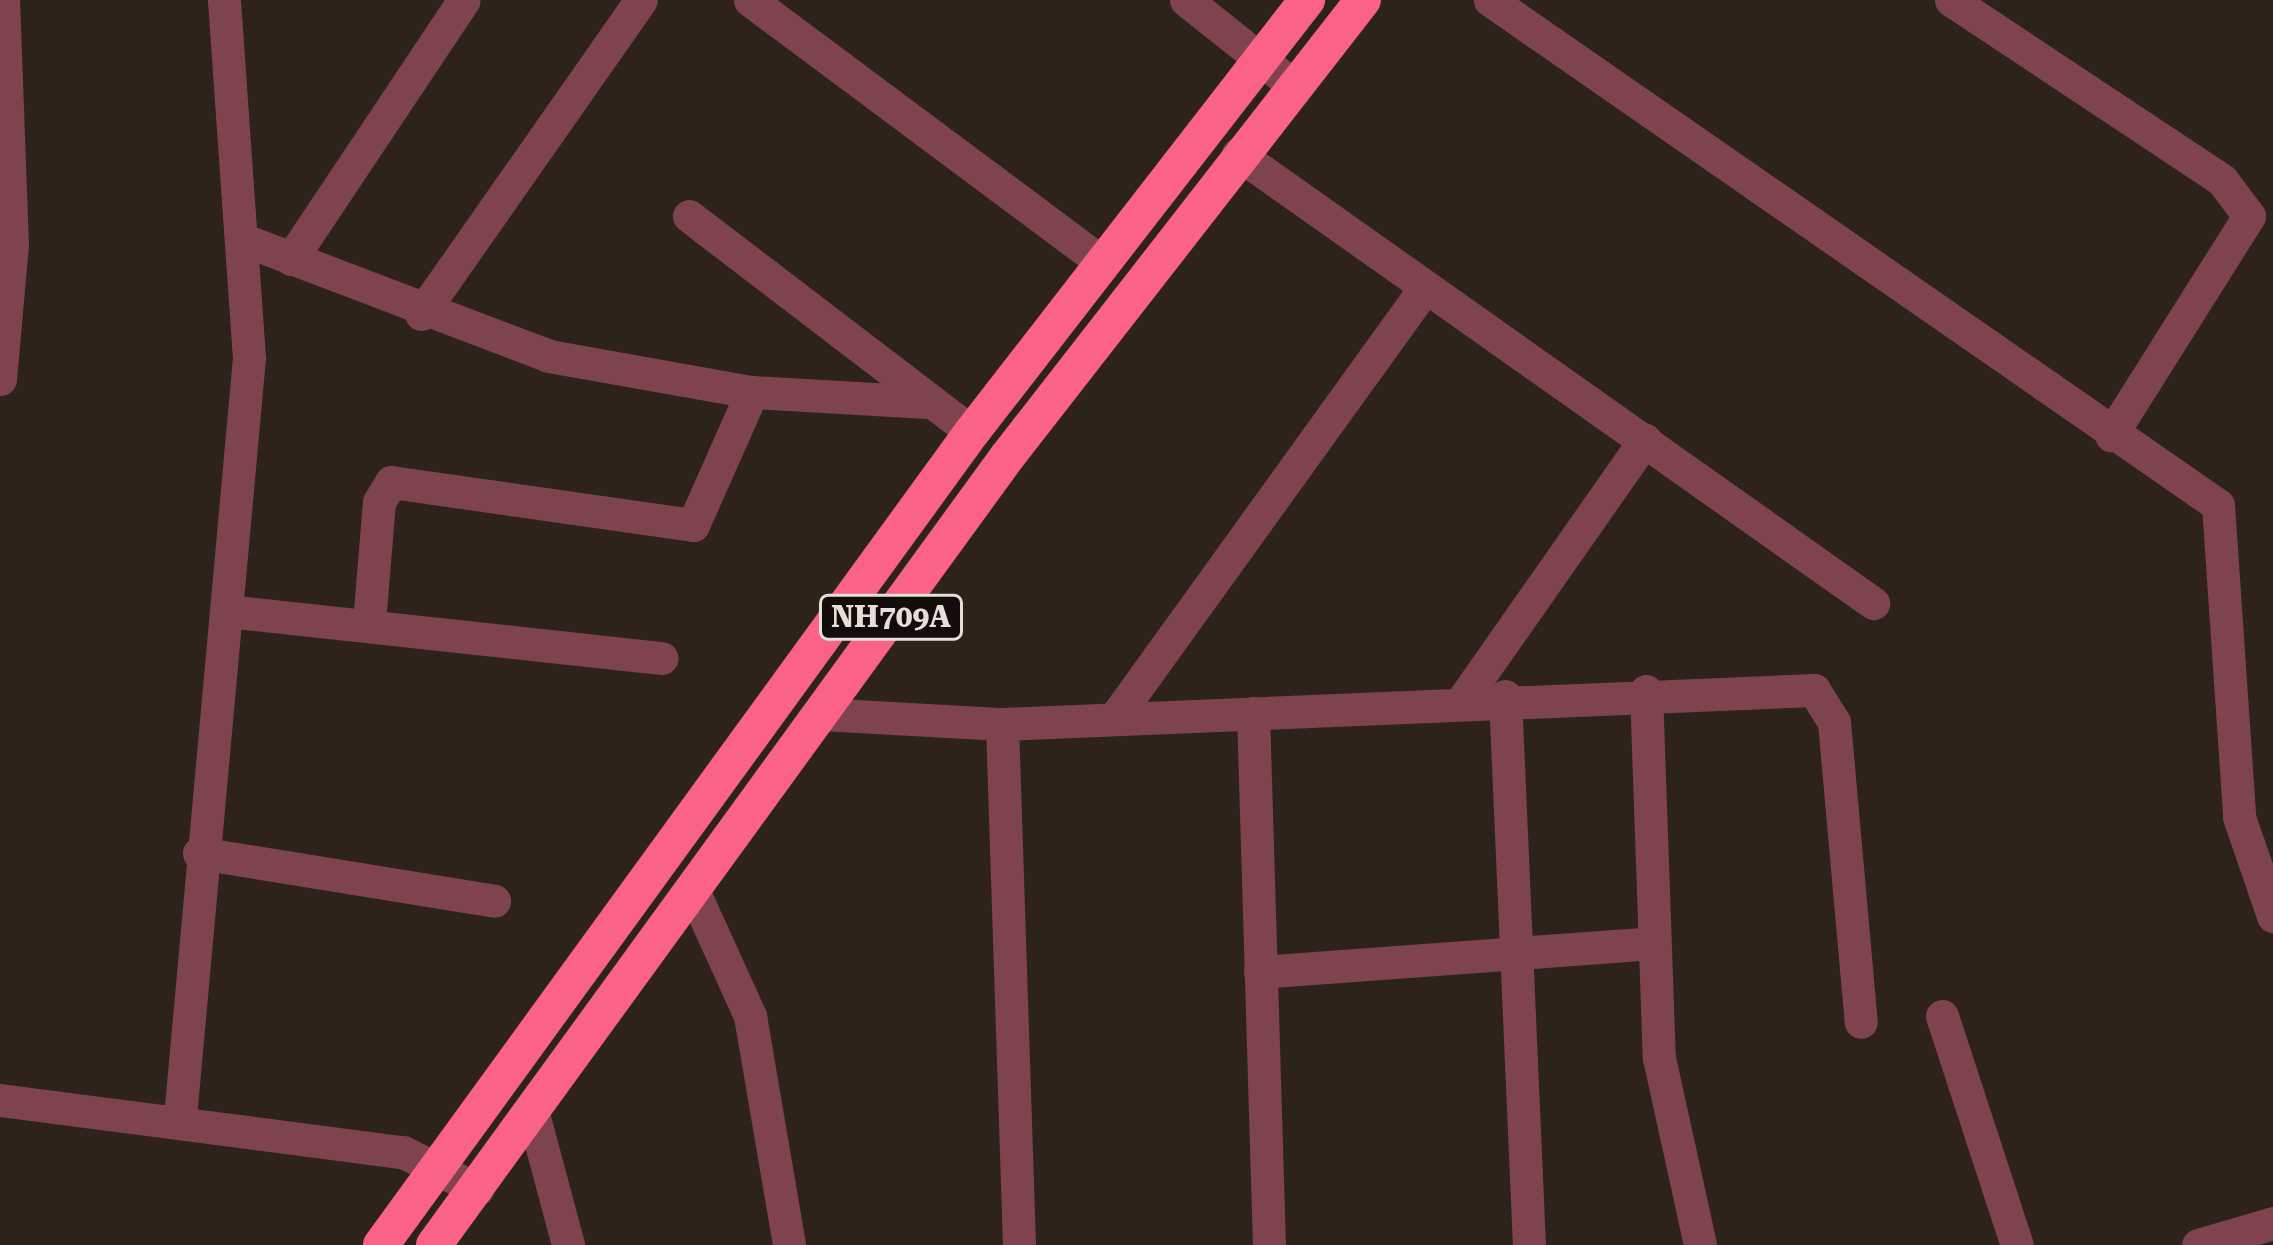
<!DOCTYPE html>
<style>
body{margin:0}
#map{position:relative;width:2273px;height:1245px;overflow:hidden;background:#2e231b;font-family:"Roboto Serif",serif}
div>[style]{position:absolute}
.street>*{height:33px;margin:-16.5px;padding:0 16.5px;transform-origin:16.5px;border-radius:16.5px;background:#7f434f}
.highway>*{height:36px;margin:-18px;padding:0 18px;transform-origin:18px;border-radius:18px;background:#fa6286}
span{translate:-50% -50%;white-space:nowrap;text-align:center;line-height:1.15;-webkit-text-stroke:9px #120d0a;paint-order:stroke}
.shield-label span{padding:3px 9px;background:#120d0a;border:3px solid;border-radius:9px;-webkit-text-stroke-width:0}
.shield-label{font-size:30px;color:#e6ded9;font-weight:700}
</style>
<div id="map">
<div class="street">
<div style="left:750px;top:0;width:439px;rotate:36.7deg"></div>
<div style="left:1186px;top:0;width:138px;rotate:38.5deg"></div>
<div style="left:1490px;top:0;width:886px;rotate:34.75deg"></div>
<div style="left:2218px;top:505px;width:313px;rotate:86.1deg"></div>
<div style="left:2239px;top:817px;width:105px;rotate:71deg"></div>
<div style="left:1951px;top:0;width:325px;rotate:33.6deg"></div>
<div style="left:2222px;top:180px;width:45px;rotate:53.1deg"></div>
<div style="left:2249px;top:216px;width:259px;rotate:122.2deg"></div>
<div style="left:1238px;top:154px;width:778px;rotate:35.26deg"></div>
<div style="left:689px;top:216px;width:356px;rotate:37.4deg"></div>
<div style="left:244px;top:240px;width:326px;rotate:20.8deg"></div>
<div style="left:549px;top:356px;width:206px;rotate:10.1deg"></div>
<div style="left:752px;top:392px;width:175px;rotate:3.3deg"></div>
<div style="left:291px;top:259px;width:311px;rotate:-56.3deg"></div>
<div style="left:421px;top:314px;width:383px;rotate:-55deg"></div>
<div style="left:0;top:379px;width:135px;rotate:-84.9deg"></div>
<div style="left:12px;top:245px;width:245px;rotate:-92.1deg"></div>
<div style="left:227px;top:611px;width:437px;rotate:6.2deg"></div>
<div style="left:369px;top:623px;width:121px;rotate:-85.3deg"></div>
<div style="left:379px;top:502px;width:23px;rotate:-59deg"></div>
<div style="left:391px;top:482px;width:305px;rotate:8.1deg"></div>
<div style="left:693px;top:525px;width:145px;rotate:-66.1deg"></div>
<div style="left:1646px;top:691px;width:367px;rotate:88deg"></div>
<div style="left:1659px;top:1058px;width:191px;rotate:77.6deg"></div>
<div style="left:1505px;top:696px;width:550px;rotate:87.5deg"></div>
<div style="left:1462px;top:701px;width:319px;rotate:-55deg"></div>
<div style="left:1253px;top:713px;width:532px;rotate:88.28deg"></div>
<div style="left:821px;top:714px;width:181px;rotate:3.2deg"></div>
<div style="left:1002px;top:724px;width:813px;rotate:-2.4deg"></div>
<div style="left:1814px;top:690px;width:38px;rotate:58deg"></div>
<div style="left:1834px;top:722px;width:301px;rotate:84.9deg"></div>
<div style="left:1114px;top:719px;width:530px;rotate:-54.21deg"></div>
<div style="left:1002px;top:724px;width:521px;rotate:88.13deg"></div>
<div style="left:199px;top:853px;width:299px;rotate:9.2deg"></div>
<div style="left:692px;top:888px;width:141px;rotate:65.6deg"></div>
<div style="left:750px;top:1016px;width:232px;rotate:80.3deg"></div>
<div style="left:1260px;top:972px;width:394px;rotate:-4.2deg"></div>
<div style="left:1942px;top:1016px;width:241px;rotate:71.9deg"></div>
<div style="left:0;top:1100px;width:406px;rotate:7.4deg"></div>
<div style="left:403px;top:1152px;width:83px;rotate:26.6deg"></div>
<div style="left:533px;top:1114px;width:136px;rotate:75deg"></div>
<div style="left:180px;top:1117px;width:762px;rotate:-84.81deg"></div>
<div style="left:249px;top:358px;width:359px;rotate:-94deg"></div>
<div style="left:2198px;top:1245px;width:78px;rotate:-16.3deg"></div>
</div>
<div class="highway">
<div style="left:381px;top:1245px;width:1005px;rotate:-53.99deg"></div>
<div style="left:972px;top:432px;width:547px;rotate:-52.21deg"></div>
<div style="left:434px;top:1245px;width:974px;rotate:-53.98deg"></div>
<div style="left:1007px;top:457px;width:579px;rotate:-52.08deg"></div>
</div>
<div class="shield-label">
<span style="left:891px;top:617px">NH709A</span>
</div>
</div>
